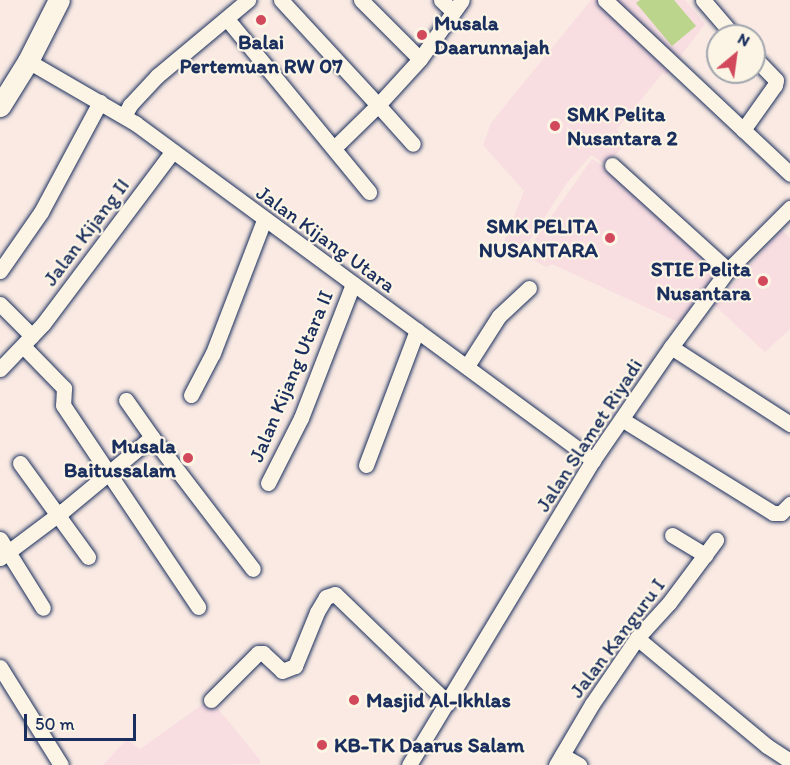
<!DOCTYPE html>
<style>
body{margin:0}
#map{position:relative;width:790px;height:765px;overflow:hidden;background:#faeae3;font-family:Itim,sans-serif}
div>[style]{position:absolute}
.built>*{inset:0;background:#f8dde1}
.green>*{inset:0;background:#bcd58c}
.roads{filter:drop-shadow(0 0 2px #1b2f5e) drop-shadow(0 0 2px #1b2f5e)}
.minor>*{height:15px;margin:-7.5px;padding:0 7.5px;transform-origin:7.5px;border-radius:7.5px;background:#fcf5e5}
.secondary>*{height:21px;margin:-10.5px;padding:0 10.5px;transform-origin:10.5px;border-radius:10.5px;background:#fcf5e5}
.dots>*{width:16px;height:16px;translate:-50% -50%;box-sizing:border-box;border:3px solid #fcf5e5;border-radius:50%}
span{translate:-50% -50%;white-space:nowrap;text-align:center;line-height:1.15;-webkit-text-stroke:4.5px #fcf5e5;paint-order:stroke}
.poi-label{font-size:21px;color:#1b2f5e;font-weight:700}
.left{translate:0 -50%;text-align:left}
.right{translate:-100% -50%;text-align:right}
.street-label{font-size:21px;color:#1b2f5e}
.north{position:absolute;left:706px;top:24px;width:60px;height:60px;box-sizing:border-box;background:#fcf5e5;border:2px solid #a2a6af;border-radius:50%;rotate:29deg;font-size:16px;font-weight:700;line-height:24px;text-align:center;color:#1b2f5e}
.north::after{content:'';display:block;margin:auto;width:21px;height:27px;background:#d1495b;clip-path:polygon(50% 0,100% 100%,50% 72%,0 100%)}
.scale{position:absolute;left:24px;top:714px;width:112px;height:27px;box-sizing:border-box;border:3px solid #1b2f5e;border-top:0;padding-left:8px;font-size:18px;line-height:21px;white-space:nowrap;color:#1b2f5e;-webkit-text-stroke:4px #fcf5e5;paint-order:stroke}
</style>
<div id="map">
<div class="built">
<div style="clip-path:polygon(591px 0,685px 0,705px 24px,666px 75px,663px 73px,617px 129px,627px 142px,606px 165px,591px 155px,566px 184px,521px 254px,503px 244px,524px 191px,483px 145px,491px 123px)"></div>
<div style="clip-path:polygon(592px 159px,609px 169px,721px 270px,680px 323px,552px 264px,546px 267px,524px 255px)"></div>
<div style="clip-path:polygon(782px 230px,790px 238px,790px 329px,765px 352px,714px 305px)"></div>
<div style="clip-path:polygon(210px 699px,260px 760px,260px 764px,103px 765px,127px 739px,140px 749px)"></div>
</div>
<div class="green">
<div style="clip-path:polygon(640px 0,674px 0,696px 26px,672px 46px,636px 3px)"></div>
</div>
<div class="roads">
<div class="minor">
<div style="left:281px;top:0;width:143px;rotate:47.3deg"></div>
<div style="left:378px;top:105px;width:62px;rotate:-47.6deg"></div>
<div style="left:361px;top:0;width:83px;rotate:45deg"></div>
<div style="left:420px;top:59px;width:72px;rotate:-54.6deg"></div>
<div style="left:441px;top:0;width:16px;rotate:43deg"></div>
<div style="left:605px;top:0;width:254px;rotate:43.2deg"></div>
<div style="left:703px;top:0;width:48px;rotate:49.3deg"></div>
<div style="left:227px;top:19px;width:224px;rotate:50.6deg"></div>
<div style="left:28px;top:61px;width:124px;rotate:30.1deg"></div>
<div style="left:135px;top:123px;width:569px;rotate:36.35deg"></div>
<div style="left:124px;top:116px;width:13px;rotate:-61deg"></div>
<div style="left:130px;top:105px;width:40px;rotate:-47deg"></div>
<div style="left:157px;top:76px;width:119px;rotate:-39.9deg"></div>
<div style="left:743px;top:130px;width:55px;rotate:-54.6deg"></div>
<div style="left:775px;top:85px;width:5px;rotate:-79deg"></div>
<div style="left:776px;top:80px;width:32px;rotate:-134deg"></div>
<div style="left:334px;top:148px;width:62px;rotate:-44.3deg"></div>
<div style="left:378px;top:105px;width:52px;rotate:48.1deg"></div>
<div style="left:612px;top:165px;width:156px;rotate:42.2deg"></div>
<div style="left:0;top:271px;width:72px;rotate:-55.2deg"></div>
<div style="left:41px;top:212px;width:125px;rotate:-61.8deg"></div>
<div style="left:0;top:304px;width:45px;rotate:45deg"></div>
<div style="left:23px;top:346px;width:59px;rotate:45.7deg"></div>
<div style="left:64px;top:388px;width:17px;rotate:93deg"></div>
<div style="left:63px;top:405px;width:243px;rotate:56.2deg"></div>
<div style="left:671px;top:347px;width:142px;rotate:32.9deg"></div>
<div style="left:467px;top:366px;width:59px;rotate:-57.4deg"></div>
<div style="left:499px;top:316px;width:41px;rotate:-43deg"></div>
<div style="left:0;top:369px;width:62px;rotate:-46.3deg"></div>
<div style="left:43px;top:324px;width:216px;rotate:-53.1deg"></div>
<div style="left:191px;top:395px;width:47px;rotate:-62.4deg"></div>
<div style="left:213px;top:353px;width:142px;rotate:-69deg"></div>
<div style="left:126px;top:400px;width:45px;rotate:54.9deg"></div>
<div style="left:623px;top:420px;width:176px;rotate:31.8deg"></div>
<div style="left:773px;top:513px;width:8px"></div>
<div style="left:781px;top:513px;width:13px;rotate:-45deg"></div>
<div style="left:20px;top:463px;width:116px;rotate:54.1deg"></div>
<div style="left:366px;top:465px;width:144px;rotate:-69.3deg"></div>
<div style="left:268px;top:483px;width:73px;rotate:-63.1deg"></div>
<div style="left:301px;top:418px;width:144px;rotate:-68.8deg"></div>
<div style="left:672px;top:535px;width:39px;rotate:31deg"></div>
<div style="left:0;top:539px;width:81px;rotate:58.1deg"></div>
<div style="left:0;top:558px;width:80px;rotate:-36.9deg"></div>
<div style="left:64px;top:510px;width:114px;rotate:-39.7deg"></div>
<div style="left:152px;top:437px;width:166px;rotate:52.6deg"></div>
<div style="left:637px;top:638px;width:169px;rotate:39.7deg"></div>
<div style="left:767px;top:746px;width:27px;rotate:33deg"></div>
<div style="left:0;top:667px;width:115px;rotate:58.1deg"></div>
<div style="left:211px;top:700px;width:66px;rotate:-45deg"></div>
<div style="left:258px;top:653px;width:5px"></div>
<div style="left:263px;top:653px;width:26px;rotate:43deg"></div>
<div style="left:282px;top:671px;width:14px;rotate:-21deg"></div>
<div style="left:295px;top:666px;width:58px;rotate:-67.8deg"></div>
<div style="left:317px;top:612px;width:17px;rotate:-59deg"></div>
<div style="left:326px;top:597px;width:9px;rotate:-18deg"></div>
<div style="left:335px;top:594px;width:157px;rotate:44deg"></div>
<div style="left:562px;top:755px;width:20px;rotate:30deg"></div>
<div style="left:409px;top:765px;width:356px;rotate:-58.9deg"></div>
<div style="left:593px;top:460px;width:137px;rotate:-55.4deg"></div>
<div style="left:671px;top:347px;width:96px;rotate:-53.5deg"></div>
<div style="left:728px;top:270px;width:88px;rotate:-45deg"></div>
<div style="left:556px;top:765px;width:71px;rotate:-59.5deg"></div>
<div style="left:592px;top:704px;width:80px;rotate:-55.7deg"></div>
<div style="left:637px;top:638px;width:47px;rotate:-47.6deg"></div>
<div style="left:669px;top:603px;width:79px;rotate:-53.3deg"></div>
</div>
<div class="secondary">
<div style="left:0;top:106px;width:53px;rotate:-58.1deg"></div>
<div style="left:28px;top:61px;width:68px;rotate:-63.1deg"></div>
</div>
</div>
<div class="dots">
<div style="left:261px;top:20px;background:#d1495b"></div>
<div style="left:422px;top:35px;background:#d1495b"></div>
<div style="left:555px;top:126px;background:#d1495b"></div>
<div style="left:610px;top:238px;background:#d1495b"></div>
<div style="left:763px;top:281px;background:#d1495b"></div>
<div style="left:188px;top:458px;background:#d1495b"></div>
<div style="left:354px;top:700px;background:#d1495b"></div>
<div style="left:322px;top:745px;background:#d1495b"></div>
</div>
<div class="poi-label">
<span class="left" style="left:434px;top:35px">Musala<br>Daarunnajah</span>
<span style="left:261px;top:54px">Balai<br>Pertemuan RW 07</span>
<span class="left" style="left:567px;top:126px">SMK Pelita<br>Nusantara 2</span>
<span class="right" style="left:598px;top:238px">SMK PELITA<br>NUSANTARA</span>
<span class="right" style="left:751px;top:281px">STIE Pelita<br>Nusantara</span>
<span class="right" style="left:176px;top:458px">Musala<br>Baitussalam</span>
<span class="left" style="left:366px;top:700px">Masjid Al-Ikhlas</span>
<span class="left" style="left:334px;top:745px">KB-TK Daarus Salam</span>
</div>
<div class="street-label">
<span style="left:86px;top:232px;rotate:-53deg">Jalan Kijang II</span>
<span style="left:326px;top:239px;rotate:36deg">Jalan Kijang Utara</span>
<span style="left:291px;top:376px;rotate:-67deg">Jalan Kijang Utara II</span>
<span style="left:589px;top:435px;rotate:-57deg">Jalan Slamet Riyadi</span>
<span style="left:617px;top:638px;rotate:-53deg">Jalan Kanguru I</span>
</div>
<div class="north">N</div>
<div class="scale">50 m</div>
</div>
